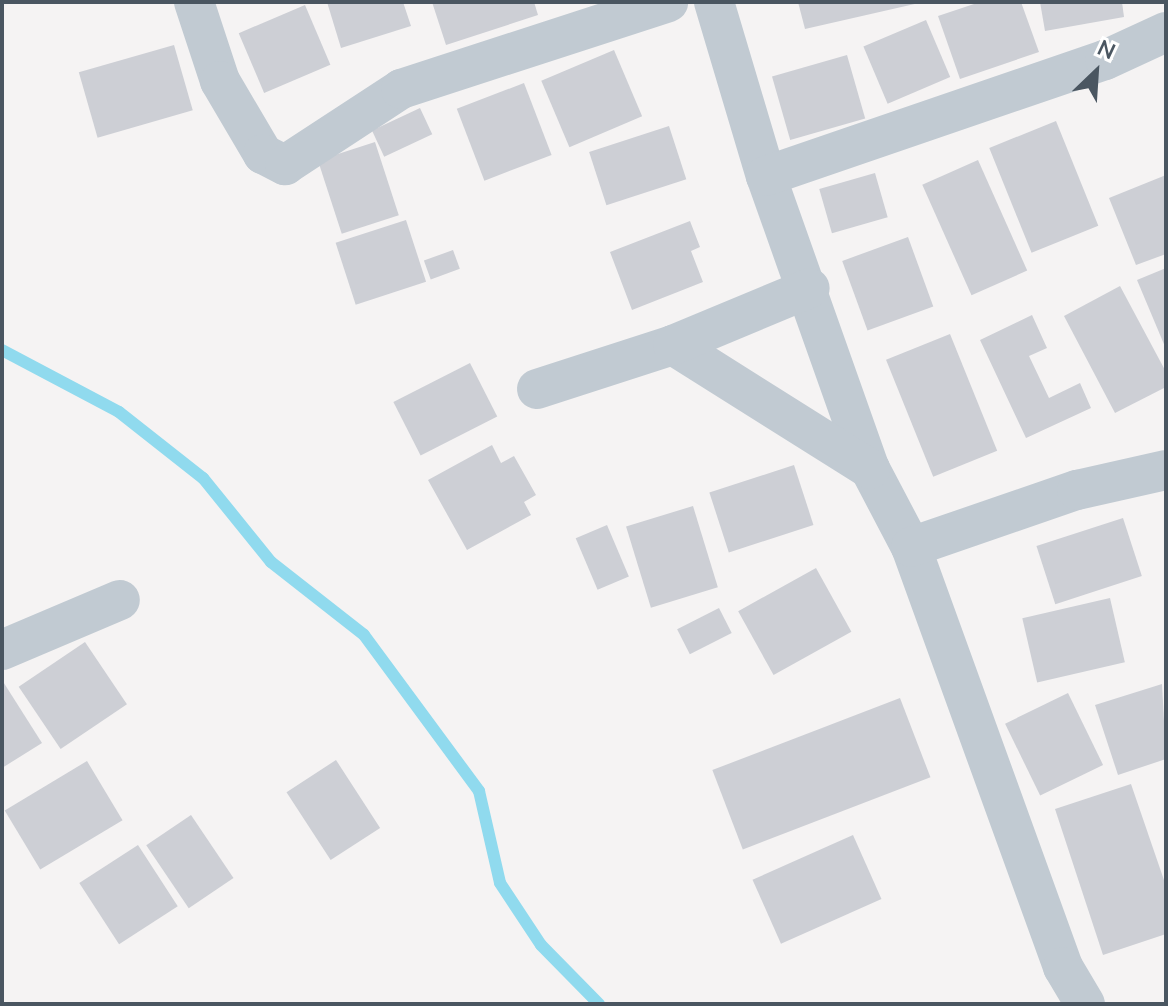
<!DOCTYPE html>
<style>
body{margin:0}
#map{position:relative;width:1168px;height:1006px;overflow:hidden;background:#f5f3f3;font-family:"Nunito Sans",sans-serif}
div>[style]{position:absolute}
.stream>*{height:12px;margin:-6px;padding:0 6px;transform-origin:6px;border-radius:6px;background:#90daee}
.building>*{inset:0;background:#cdcfd5;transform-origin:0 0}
.minor>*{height:40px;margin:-20px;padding:0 20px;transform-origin:20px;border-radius:20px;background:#c1cad2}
span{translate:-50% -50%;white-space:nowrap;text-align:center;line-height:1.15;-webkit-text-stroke:7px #fff;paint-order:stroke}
.frame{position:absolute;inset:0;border:4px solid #4a5661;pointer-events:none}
.north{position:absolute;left:1056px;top:32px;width:80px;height:80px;-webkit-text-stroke:6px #fff;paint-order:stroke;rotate:25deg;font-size:22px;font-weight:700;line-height:32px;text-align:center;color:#4a5661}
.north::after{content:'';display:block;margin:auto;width:28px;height:36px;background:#4a5661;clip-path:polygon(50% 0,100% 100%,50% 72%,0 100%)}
</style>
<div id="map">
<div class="stream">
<div style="left:2px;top:350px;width:132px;rotate:27.9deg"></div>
<div style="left:119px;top:412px;width:107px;rotate:38.2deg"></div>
<div style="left:203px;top:478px;width:108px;rotate:51deg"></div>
<div style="left:271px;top:562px;width:118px;rotate:38.1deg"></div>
<div style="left:364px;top:635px;width:194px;rotate:53.6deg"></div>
<div style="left:479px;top:791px;width:94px;rotate:77.1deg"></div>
<div style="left:500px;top:883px;width:74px;rotate:56.5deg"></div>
<div style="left:541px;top:945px;width:83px;rotate:45.5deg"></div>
</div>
<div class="building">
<div style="clip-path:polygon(327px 2px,403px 2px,411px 26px,341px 48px)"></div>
<div style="clip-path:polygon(432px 2px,534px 2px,538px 15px,446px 45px)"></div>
<div style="clip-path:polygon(798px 2px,918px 2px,919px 3px,805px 29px)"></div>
<div style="clip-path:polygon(980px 2px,1021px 2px,1039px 52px,960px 79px,938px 16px)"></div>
<div style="clip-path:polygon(1040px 2px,1122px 2px,1124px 17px,1045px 31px)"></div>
<div style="left:305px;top:5px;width:65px;height:72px;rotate:67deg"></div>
<div style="left:926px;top:20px;width:62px;height:68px;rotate:67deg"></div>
<div style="left:174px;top:45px;width:68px;height:99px;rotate:74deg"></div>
<div style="left:614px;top:50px;width:72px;height:79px;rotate:67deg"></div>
<div style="left:847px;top:55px;width:66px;height:78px;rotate:74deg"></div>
<div style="left:524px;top:83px;width:77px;height:72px;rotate:69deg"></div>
<div style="left:420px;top:108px;width:29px;height:53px;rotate:65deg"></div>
<div style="left:1056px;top:121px;width:113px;height:72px;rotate:68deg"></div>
<div style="left:669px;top:126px;width:56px;height:84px;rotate:72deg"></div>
<div style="left:375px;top:142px;width:77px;height:60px;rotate:72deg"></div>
<div style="left:978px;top:160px;width:121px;height:61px;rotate:66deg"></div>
<div style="left:875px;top:173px;width:46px;height:58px;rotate:74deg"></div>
<div style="clip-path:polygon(1166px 175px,1166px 254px,1136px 265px,1109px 198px)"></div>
<div style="left:406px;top:220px;width:65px;height:74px;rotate:72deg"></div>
<div style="clip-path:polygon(690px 221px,700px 247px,691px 251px,703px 282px,632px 310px,610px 252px)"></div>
<div style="left:908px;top:237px;width:74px;height:70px;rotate:70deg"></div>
<div style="left:453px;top:250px;width:20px;height:31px;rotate:70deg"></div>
<div style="clip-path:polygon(1166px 268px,1166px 349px,1137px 280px)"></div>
<div style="clip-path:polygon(1120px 286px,1166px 372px,1166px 387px,1115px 413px,1064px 316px)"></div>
<div style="clip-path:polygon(1032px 315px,1047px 348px,1029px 356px,1049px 398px,1080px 383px,1091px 408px,1026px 438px,980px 340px)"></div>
<div style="left:950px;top:334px;width:126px;height:69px;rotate:68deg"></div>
<div style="left:470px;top:363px;width:60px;height:86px;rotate:63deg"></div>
<div style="clip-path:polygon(492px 445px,501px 463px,514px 456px,536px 495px,524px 502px,531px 515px,467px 550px,428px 480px)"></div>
<div style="left:794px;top:465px;width:63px;height:89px;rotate:72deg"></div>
<div style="left:693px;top:506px;width:85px;height:70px;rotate:73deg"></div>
<div style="left:1123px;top:518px;width:61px;height:91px;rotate:72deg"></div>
<div style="left:607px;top:525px;width:56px;height:34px;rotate:67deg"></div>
<div style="left:816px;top:568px;width:73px;height:89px;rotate:61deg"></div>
<div style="left:1110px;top:598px;width:66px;height:90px;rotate:77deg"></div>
<div style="left:719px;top:608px;width:28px;height:47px;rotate:63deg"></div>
<div style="left:85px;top:642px;width:75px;height:80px;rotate:56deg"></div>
<div style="clip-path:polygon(2px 680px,42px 743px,2px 768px)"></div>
<div style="clip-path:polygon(1162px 684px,1166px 759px,1118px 775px,1095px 705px)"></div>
<div style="left:1068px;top:693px;width:80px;height:70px;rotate:64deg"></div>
<div style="left:900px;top:698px;width:85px;height:201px;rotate:69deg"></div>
<div style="left:336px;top:760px;width:81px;height:59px;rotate:57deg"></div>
<div style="left:87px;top:761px;width:69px;height:96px;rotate:59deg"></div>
<div style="clip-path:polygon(1131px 784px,1166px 886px,1166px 934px,1103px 955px,1055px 809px)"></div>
<div style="left:191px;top:815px;width:76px;height:54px;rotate:56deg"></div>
<div style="left:853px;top:835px;width:70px;height:110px;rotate:66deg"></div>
<div style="left:138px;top:845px;width:73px;height:70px;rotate:57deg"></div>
</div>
<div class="minor">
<div style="left:194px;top:2px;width:83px;rotate:71.8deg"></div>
<div style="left:220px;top:81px;width:85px;rotate:59.5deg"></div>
<div style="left:263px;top:154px;width:25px;rotate:27deg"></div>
<div style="left:285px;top:165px;width:139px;rotate:-33.2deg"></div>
<div style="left:401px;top:89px;width:281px;rotate:-18deg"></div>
<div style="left:714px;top:2px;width:182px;rotate:73.4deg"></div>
<div style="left:766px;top:176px;width:311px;rotate:70.5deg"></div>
<div style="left:870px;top:469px;width:88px;rotate:62.3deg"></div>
<div style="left:911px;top:547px;width:447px;rotate:70.1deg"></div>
<div style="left:1063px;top:967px;width:43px;rotate:59.3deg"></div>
<div style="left:766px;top:176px;width:358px;rotate:-18.9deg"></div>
<div style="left:1105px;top:60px;width:67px;rotate:-24.7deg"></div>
<div style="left:673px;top:345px;width:233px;rotate:32.2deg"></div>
<div style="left:537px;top:389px;width:143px;rotate:-17.9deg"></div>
<div style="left:673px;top:345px;width:148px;rotate:-22.6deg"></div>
<div style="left:911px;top:547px;width:176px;rotate:-19deg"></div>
<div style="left:1077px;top:490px;width:91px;rotate:-12.7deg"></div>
<div style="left:2px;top:650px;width:128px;rotate:-23deg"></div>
</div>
<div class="frame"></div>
<div class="north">N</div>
</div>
